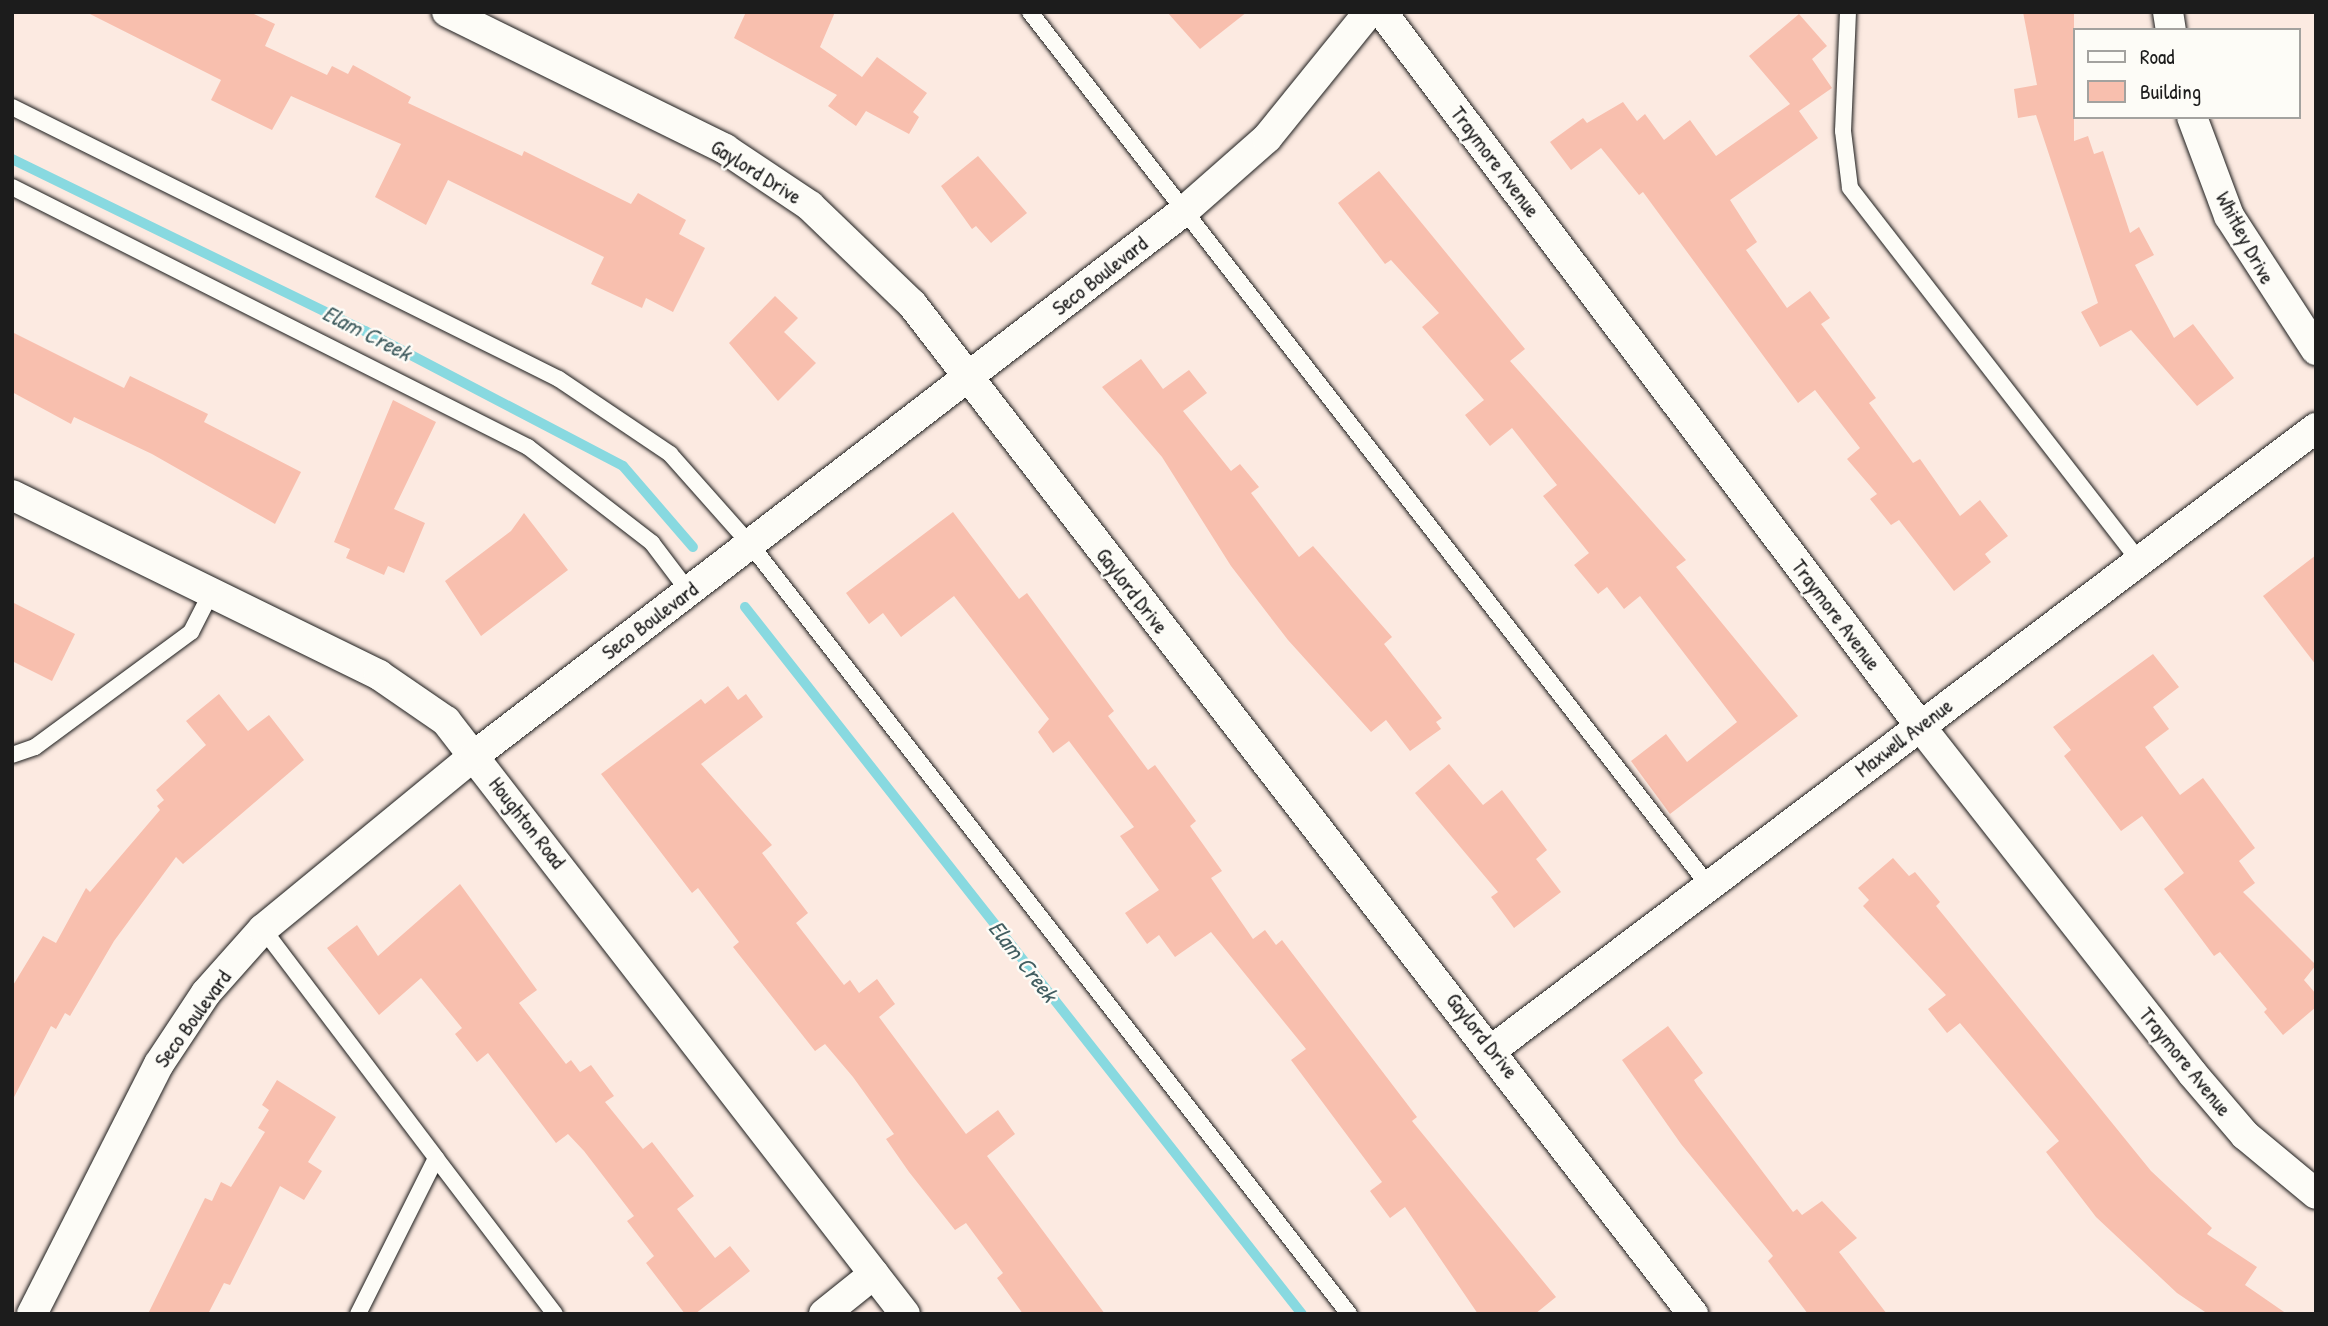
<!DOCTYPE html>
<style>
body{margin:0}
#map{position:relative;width:2328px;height:1326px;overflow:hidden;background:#fceae1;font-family:"Patrick Hand",sans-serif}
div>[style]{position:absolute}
.stream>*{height:10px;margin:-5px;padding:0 5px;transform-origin:5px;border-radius:5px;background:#88d9e0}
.building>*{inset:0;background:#f8bfae}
.roads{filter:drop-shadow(0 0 2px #1c1c1c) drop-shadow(0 0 2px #1c1c1c)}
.service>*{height:16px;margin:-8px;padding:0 8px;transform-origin:8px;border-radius:8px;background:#fdfcf7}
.minor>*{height:30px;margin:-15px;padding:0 15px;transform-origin:15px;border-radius:15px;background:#fdfcf7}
span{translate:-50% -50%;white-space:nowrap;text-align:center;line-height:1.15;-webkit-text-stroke:5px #fdfcf7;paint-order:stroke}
.street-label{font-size:21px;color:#1c1c1c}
.water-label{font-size:23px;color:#425e61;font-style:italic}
.frame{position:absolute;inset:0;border:14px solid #1c1c1c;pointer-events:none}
.legend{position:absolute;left:2073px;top:28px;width:228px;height:91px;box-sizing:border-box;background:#fdfcf7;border:2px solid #a3a29f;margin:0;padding:9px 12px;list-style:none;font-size:21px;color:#1c1c1c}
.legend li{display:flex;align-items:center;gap:14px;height:35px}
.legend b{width:35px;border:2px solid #a3a29f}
</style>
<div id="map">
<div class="stream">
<div style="left:12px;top:159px;width:393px;rotate:26deg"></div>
<div style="left:365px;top:331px;width:291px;rotate:27.6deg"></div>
<div style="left:623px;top:466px;width:107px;rotate:49.2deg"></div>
<div style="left:745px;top:607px;width:900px;rotate:51.77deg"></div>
</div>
<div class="building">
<div style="clip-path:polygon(86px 12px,250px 12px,275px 24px,265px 46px,327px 75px,332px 66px,348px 74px,353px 65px,411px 97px,408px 103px,522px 156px,524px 151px,631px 204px,638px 193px,686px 220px,679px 234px,705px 248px,673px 312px,646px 298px,642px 308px,591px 284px,604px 257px,448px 180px,426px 225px,375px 197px,401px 144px,291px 96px,272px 130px,211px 100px,221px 80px)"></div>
<div style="clip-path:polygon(746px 12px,835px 12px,820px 47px,862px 77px,877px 57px,927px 93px,913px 112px,919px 117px,909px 134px,866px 111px,856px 126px,828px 106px,837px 95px,734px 38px)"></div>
<div style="clip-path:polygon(1167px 12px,1247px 12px,1200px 49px)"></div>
<div style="clip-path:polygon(2023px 12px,2074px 12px,2074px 141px,2088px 136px,2094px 154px,2103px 151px,2130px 233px,2139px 227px,2154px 255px,2135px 265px,2174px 338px,2193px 324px,2234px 378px,2197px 406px,2131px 330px,2100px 347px,2081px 312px,2098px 303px,2036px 115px,2018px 118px,2014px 89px,2037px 85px)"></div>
<div style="clip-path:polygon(1799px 14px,1827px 46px,1812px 59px,1832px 88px,1799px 111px,1818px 138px,1730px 200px,1757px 242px,1746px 250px,1787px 308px,1810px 291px,1830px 318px,1821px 324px,1876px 398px,1869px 403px,1913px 463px,1920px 459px,1960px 516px,1980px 500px,2008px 536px,1985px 554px,1991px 562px,1954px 591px,1899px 520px,1891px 525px,1870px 499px,1877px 494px,1847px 459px,1860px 448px,1815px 390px,1798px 403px,1643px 192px,1639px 195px,1601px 148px,1571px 170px,1550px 142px,1583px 118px,1587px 123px,1623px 102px,1637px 121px,1645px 114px,1664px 140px,1690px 120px,1716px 156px,1790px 104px,1749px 56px)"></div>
<div style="clip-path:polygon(978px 156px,1027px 213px,991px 243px,976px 226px,972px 229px,941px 186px)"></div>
<div style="clip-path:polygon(1379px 171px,1525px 349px,1510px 361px,1686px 560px,1676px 567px,1798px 716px,1670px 814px,1631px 761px,1666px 734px,1687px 762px,1737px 722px,1640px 596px,1624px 609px,1607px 587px,1598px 594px,1574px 565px,1589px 553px,1543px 496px,1557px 485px,1512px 428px,1490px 446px,1465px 415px,1484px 400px,1422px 327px,1439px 313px,1391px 260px,1385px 264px,1338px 203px)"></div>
<div style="clip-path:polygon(775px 296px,798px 318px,784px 332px,816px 363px,778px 401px,729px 343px)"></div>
<div style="clip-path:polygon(12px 332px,124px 388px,130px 376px,208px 414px,204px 422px,301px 472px,275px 524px,152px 454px,74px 417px,71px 424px,12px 392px)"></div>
<div style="clip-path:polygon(1141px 359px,1163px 389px,1189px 370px,1207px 393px,1183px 411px,1231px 471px,1240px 464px,1259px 487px,1251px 493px,1299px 557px,1313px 546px,1392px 637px,1384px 644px,1442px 718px,1436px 722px,1441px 729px,1410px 751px,1386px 720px,1371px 732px,1288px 640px,1231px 566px,1162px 457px,1102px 387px)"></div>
<div style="clip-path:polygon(393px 400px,436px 422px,394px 509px,425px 523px,404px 573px,388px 566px,384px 575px,346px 558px,350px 549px,334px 542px)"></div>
<div style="clip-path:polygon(953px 512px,1019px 599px,1027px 593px,1114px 711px,1108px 716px,1148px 770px,1155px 765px,1196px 821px,1190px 826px,1222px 871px,1211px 878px,1253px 939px,1265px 930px,1276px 945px,1282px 940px,1417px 1117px,1412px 1121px,1556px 1297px,1535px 1314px,1478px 1314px,1405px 1207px,1390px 1218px,1370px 1191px,1382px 1182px,1291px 1060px,1306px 1049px,1211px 932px,1175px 957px,1159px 935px,1147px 944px,1125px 913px,1159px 890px,1120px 836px,1134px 827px,1069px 741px,1053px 753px,1038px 732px,1049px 719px,954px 596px,901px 637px,883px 613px,869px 624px,846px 593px)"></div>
<div style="clip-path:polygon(524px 513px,568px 570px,481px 636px,445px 581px,511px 531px)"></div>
<div style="clip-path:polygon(2316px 555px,2316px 665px,2263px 596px)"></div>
<div style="clip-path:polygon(12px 602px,75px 634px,52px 681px,12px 661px)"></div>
<div style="clip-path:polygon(2153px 654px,2179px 687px,2153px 707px,2169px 729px,2145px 747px,2180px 795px,2203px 778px,2255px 848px,2239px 861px,2255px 883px,2243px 892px,2316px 965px,2304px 980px,2316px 994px,2316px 1007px,2283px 1035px,2264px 1012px,2267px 1009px,2220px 952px,2214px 956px,2164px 889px,2184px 873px,2142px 816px,2121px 831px,2064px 756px,2071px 750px,2053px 727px)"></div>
<div style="clip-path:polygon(728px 686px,738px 700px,746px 694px,763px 717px,701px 764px,772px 845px,762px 853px,808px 913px,796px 923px,844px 985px,850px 980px,859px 993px,877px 979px,895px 1004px,879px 1017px,966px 1134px,998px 1110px,1015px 1134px,987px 1156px,1105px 1314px,1023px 1314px,997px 1278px,1003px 1273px,966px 1223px,955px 1230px,909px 1172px,886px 1139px,894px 1134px,853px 1077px,825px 1044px,815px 1051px,733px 947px,739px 942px,698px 888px,692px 893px,601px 774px,701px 699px,705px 704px)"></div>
<div style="clip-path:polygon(219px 694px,248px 731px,269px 715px,304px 760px,183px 864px,176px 857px,114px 941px,70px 1016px,65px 1013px,56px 1029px,51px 1026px,12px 1101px,12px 987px,43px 936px,56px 943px,86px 888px,90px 892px,160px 810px,157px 806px,164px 800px,156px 790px,206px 745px,186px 721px)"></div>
<div style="clip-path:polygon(1449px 764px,1483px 805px,1502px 790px,1547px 850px,1536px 859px,1561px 892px,1514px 928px,1491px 897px,1498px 892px,1415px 793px)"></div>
<div style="clip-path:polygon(1893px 858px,1909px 876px,1915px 872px,1940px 902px,1936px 906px,2151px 1171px,2212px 1228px,2207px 1234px,2257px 1267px,2245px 1285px,2287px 1314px,2208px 1314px,2177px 1293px,2096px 1217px,2046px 1152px,2059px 1141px,1960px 1023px,1947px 1033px,1928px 1009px,1946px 995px,1863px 906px,1869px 900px,1858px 888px)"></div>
<div style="clip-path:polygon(460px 884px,537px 990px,519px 1003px,566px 1064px,571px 1060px,580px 1072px,591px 1065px,614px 1096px,605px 1102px,643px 1149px,652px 1142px,694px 1196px,677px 1209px,715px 1258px,730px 1246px,750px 1271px,695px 1314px,685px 1314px,646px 1263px,654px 1256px,627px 1221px,634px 1216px,584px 1151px,568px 1134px,556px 1143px,488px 1053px,477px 1062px,455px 1034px,462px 1028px,421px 978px,379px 1015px,327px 948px,357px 925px,378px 956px)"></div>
<div style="clip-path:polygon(1668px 1026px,1703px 1073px,1694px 1080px,1697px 1085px,1793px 1212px,1797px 1209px,1802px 1215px,1822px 1201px,1857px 1238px,1839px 1252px,1887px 1314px,1808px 1314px,1768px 1261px,1773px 1256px,1681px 1144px,1622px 1060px)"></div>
<div style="clip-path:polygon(277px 1080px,336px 1117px,308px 1162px,322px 1171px,304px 1200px,280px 1186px,230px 1285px,224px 1283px,208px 1314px,148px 1314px,205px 1198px,212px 1201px,221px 1182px,231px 1187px,265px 1132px,258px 1128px,269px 1110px,262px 1105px)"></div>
</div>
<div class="roads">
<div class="service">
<div style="left:1030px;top:12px;width:1107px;rotate:52.16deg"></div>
<div style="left:1848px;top:12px;width:119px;rotate:92.4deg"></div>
<div style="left:1843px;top:131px;width:57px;rotate:83deg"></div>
<div style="left:1850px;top:188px;width:472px;rotate:52.2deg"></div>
<div style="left:12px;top:107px;width:611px;rotate:26.44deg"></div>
<div style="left:559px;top:379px;width:134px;rotate:34deg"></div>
<div style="left:670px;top:454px;width:120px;rotate:48.4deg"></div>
<div style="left:750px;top:544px;width:976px;rotate:52.12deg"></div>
<div style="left:12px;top:187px;width:578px;rotate:26.74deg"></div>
<div style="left:528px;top:447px;width:157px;rotate:37.7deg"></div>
<div style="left:652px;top:543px;width:61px;rotate:52.9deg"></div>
<div style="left:12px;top:755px;width:24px;rotate:-19deg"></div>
<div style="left:35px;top:747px;width:194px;rotate:-36.4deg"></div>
<div style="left:191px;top:632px;width:44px;rotate:-62.9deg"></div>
<div style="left:263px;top:929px;width:287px;rotate:52.9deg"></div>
<div style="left:358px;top:1314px;width:174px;rotate:-63.4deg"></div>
<div style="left:436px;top:1158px;width:196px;rotate:52.7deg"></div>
</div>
<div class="minor">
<div style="left:447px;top:12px;width:310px;rotate:26.2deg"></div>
<div style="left:725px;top:149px;width:102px;rotate:33.8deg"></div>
<div style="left:810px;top:206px;width:141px;rotate:43.9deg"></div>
<div style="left:912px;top:304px;width:1277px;rotate:52.29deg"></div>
<div style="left:1382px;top:12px;width:894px;rotate:53deg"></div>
<div style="left:1920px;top:726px;width:441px;rotate:51.9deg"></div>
<div style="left:2192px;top:1073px;width:82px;rotate:49.5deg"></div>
<div style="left:2245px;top:1135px;width:92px;rotate:39.7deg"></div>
<div style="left:2168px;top:12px;width:18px;rotate:81deg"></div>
<div style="left:2192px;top:117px;width:106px;rotate:69.5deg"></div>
<div style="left:2229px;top:216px;width:160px;rotate:57deg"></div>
<div style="left:12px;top:495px;width:409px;rotate:26.1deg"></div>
<div style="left:379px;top:675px;width:81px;rotate:34.5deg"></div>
<div style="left:446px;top:721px;width:750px;rotate:52.26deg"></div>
<div style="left:1493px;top:1049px;width:1031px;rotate:-37.04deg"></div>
<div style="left:32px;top:1314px;width:280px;rotate:-63.1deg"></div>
<div style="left:159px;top:1064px;width:85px;rotate:-56.5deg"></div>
<div style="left:206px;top:993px;width:86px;rotate:-48.3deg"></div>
<div style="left:263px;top:929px;width:274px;rotate:-39.4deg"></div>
<div style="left:475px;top:755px;width:894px;rotate:-37.5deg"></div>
<div style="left:1184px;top:211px;width:111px;rotate:-41.3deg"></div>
<div style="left:1267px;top:138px;width:162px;rotate:-51deg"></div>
<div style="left:824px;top:1314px;width:64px;rotate:-38.7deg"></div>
</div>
</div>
<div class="street-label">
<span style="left:1495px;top:162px;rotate:53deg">Traymore Avenue</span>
<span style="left:756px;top:172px;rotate:32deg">Gaylord Drive</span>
<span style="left:2245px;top:238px;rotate:62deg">Whitley Drive</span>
<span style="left:1100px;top:276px;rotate:-38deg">Seco Boulevard</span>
<span style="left:1132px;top:591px;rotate:52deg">Gaylord Drive</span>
<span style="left:1836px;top:615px;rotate:53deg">Traymore Avenue</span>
<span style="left:650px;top:621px;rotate:-37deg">Seco Boulevard</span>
<span style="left:1904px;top:738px;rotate:-37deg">Maxwell Avenue</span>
<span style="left:527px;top:823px;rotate:52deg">Houghton Road</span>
<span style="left:193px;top:1019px;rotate:-54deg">Seco Boulevard</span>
<span style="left:1482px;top:1036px;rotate:52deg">Gaylord Drive</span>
<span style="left:2185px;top:1062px;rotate:51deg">Traymore Avenue</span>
</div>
<div class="water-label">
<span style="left:367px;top:333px;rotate:27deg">Elam Creek</span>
<span style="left:1023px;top:961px;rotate:52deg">Elam Creek</span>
</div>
<div class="frame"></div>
<ul class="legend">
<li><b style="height:9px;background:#fdfcf7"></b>Road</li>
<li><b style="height:19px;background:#f8bfae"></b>Building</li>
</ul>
</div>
